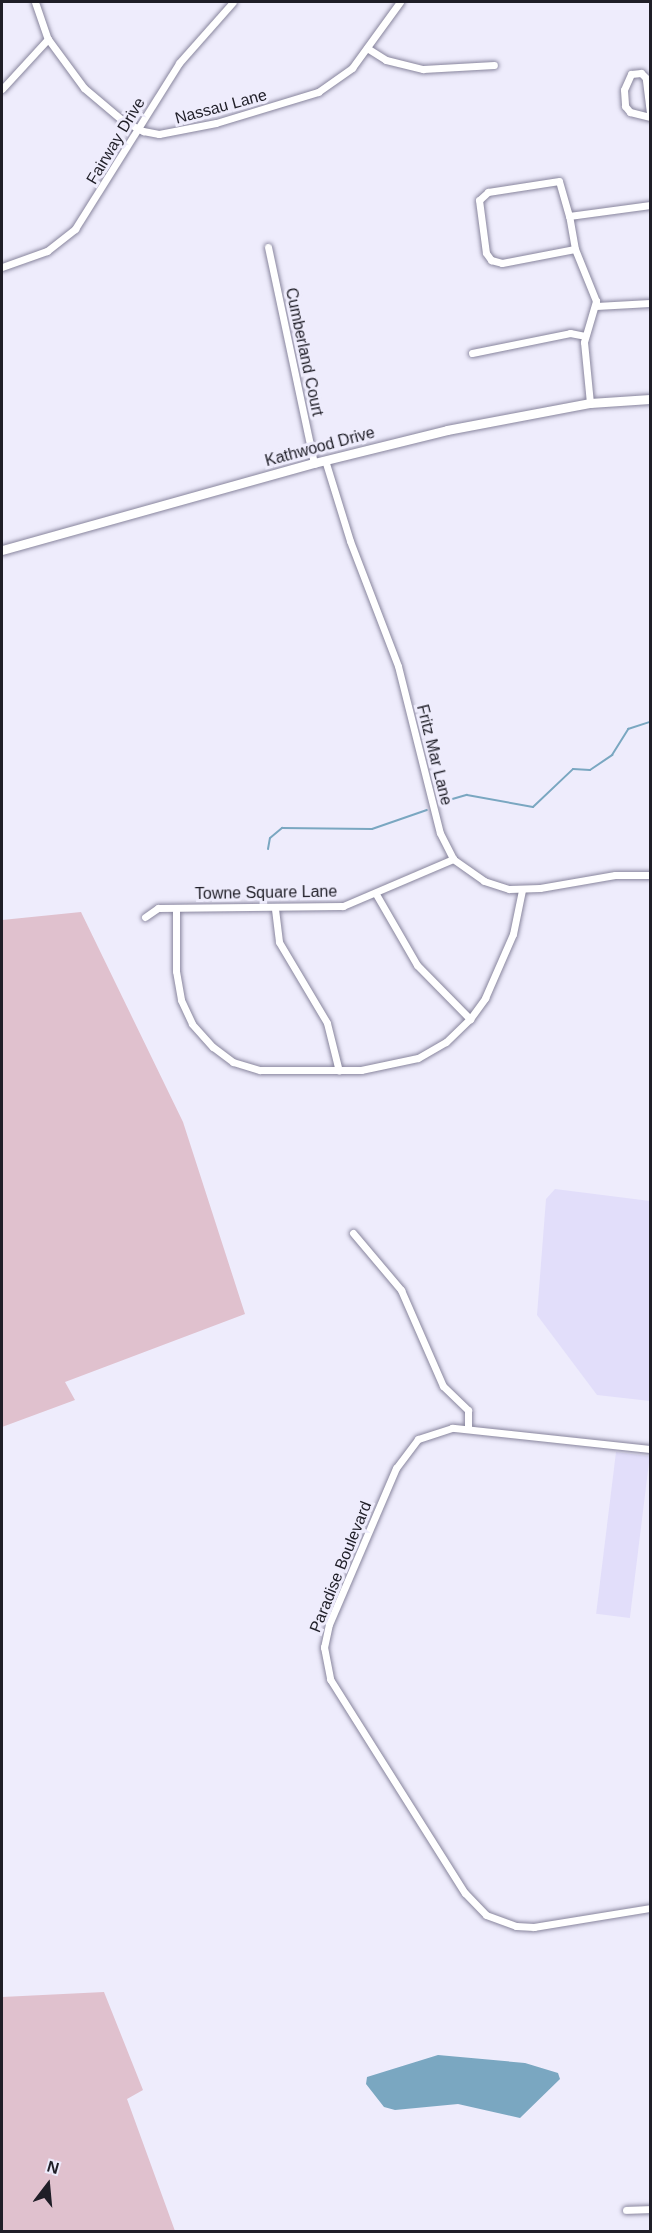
<!DOCTYPE html>
<style>
body{margin:0}
#map{position:relative;width:652px;height:2233px;overflow:hidden;background:#eeecfc;font-family:Arial,sans-serif}
div>[style]{position:absolute}
.built>*{inset:0;background:#e2defa;transform-origin:0 0}
.green>*{inset:0;background:#e0c1ce}
.water>*{inset:0;background:#7aa7c1}
.stream>*{height:2px;margin:-1px;padding:0 1px;transform-origin:1px;border-radius:1px;background:#7aa7c1}
.roads{filter:drop-shadow(0 0 2px #88859d) drop-shadow(0 0 2px #88859d)}
.minor>*{height:7px;margin:-3.5px;padding:0 3.5px;transform-origin:3.5px;border-radius:3.5px;background:#fff}
.tertiary>*{height:9px;margin:-4.5px;padding:0 4.5px;transform-origin:4.5px;border-radius:4.5px;background:#fff}
span{translate:-50% -50%;white-space:nowrap;text-align:center;line-height:1.15;-webkit-text-stroke:6px #eeecfc;paint-order:stroke}
.street-label{font-size:16px;color:#1f1e27}
.frame{position:absolute;inset:0;border:3px solid #1f1e27;pointer-events:none}
.north{position:absolute;left:18px;top:2155px;width:60px;height:60px;-webkit-text-stroke:4px #eeecfc;paint-order:stroke;rotate:16deg;font-size:16px;font-weight:700;line-height:24px;text-align:center;color:#1f1e27}
.north::after{content:'';display:block;margin:auto;width:21px;height:27px;background:#1f1e27;clip-path:polygon(50% 0,100% 100%,50% 72%,0 100%)}
</style>
<div id="map">
<div class="built">
<div style="clip-path:polygon(555px 1189px,650px 1201px,650px 1401px,597px 1395px,537px 1315px,546px 1199px)"></div>
<div style="left:616px;top:1452px;width:34px;height:163px;rotate:7deg"></div>
</div>
<div class="green">
<div style="clip-path:polygon(81px 912px,183px 1122px,245px 1314px,65px 1382px,75px 1400px,2px 1427px,2px 920px)"></div>
<div style="clip-path:polygon(104px 1992px,143px 2090px,127px 2099px,175px 2231px,2px 2231px,2px 1997px)"></div>
</div>
<div class="water">
<div style="clip-path:polygon(438px 2055px,525px 2063px,558px 2073px,560px 2079px,520px 2118px,458px 2104px,395px 2110px,384px 2107px,366px 2084px,367px 2077px)"></div>
</div>
<div class="stream">
<div style="left:442px;top:802px;width:26px;rotate:-16deg"></div>
<div style="left:467px;top:795px;width:67px;rotate:10.3deg"></div>
<div style="left:533px;top:807px;width:55px;rotate:-43.5deg"></div>
<div style="left:573px;top:769px;width:17px;rotate:3deg"></div>
<div style="left:590px;top:770px;width:27px;rotate:-34deg"></div>
<div style="left:612px;top:755px;width:31px;rotate:-58deg"></div>
<div style="left:628px;top:729px;width:23px;rotate:-18deg"></div>
<div style="left:268px;top:849px;width:11px;rotate:-80deg"></div>
<div style="left:270px;top:838px;width:16px;rotate:-40deg"></div>
<div style="left:282px;top:828px;width:90px;rotate:0.6deg"></div>
<div style="left:372px;top:829px;width:58px;rotate:-19.1deg"></div>
</div>
<div class="roads">
<div class="minor">
<div style="left:35px;top:2px;width:39px;rotate:71deg"></div>
<div style="left:48px;top:39px;width:61px;rotate:53.7deg"></div>
<div style="left:84px;top:88px;width:50px;rotate:40.1deg"></div>
<div style="left:122px;top:120px;width:24px;rotate:28deg"></div>
<div style="left:143px;top:131px;width:16px;rotate:11deg"></div>
<div style="left:159px;top:134px;width:58px;rotate:-10.9deg"></div>
<div style="left:216px;top:123px;width:107px;rotate:-16.9deg"></div>
<div style="left:318px;top:92px;width:42px;rotate:-35.2deg"></div>
<div style="left:352px;top:68px;width:82px;rotate:-54deg"></div>
<div style="left:367px;top:48px;width:22px;rotate:32deg"></div>
<div style="left:386px;top:60px;width:38px;rotate:14deg"></div>
<div style="left:423px;top:69px;width:71px;rotate:-3.2deg"></div>
<div style="left:2px;top:89px;width:68px;rotate:-47.4deg"></div>
<div style="left:650px;top:113px;width:35px;rotate:-97deg"></div>
<div style="left:646px;top:78px;width:7px;rotate:-135deg"></div>
<div style="left:641px;top:73px;width:10px;rotate:174deg"></div>
<div style="left:631px;top:74px;width:17px;rotate:114deg"></div>
<div style="left:624px;top:90px;width:16px;rotate:86deg"></div>
<div style="left:625px;top:106px;width:8px;rotate:50deg"></div>
<div style="left:630px;top:112px;width:21px;rotate:14deg"></div>
<div style="left:569px;top:216px;width:36px;rotate:-106deg"></div>
<div style="left:559px;top:181px;width:72px;rotate:171.2deg"></div>
<div style="left:488px;top:192px;width:12px;rotate:138deg"></div>
<div style="left:479px;top:200px;width:53px;rotate:82.5deg"></div>
<div style="left:486px;top:253px;width:9px;rotate:54deg"></div>
<div style="left:491px;top:260px;width:11px;rotate:15deg"></div>
<div style="left:502px;top:263px;width:74px;rotate:-10.9deg"></div>
<div style="left:268px;top:247px;width:221px;rotate:78deg"></div>
<div style="left:2px;top:267px;width:48px;rotate:-19.6deg"></div>
<div style="left:47px;top:251px;width:36px;rotate:-38deg"></div>
<div style="left:75px;top:229px;width:196px;rotate:-57.9deg"></div>
<div style="left:179px;top:63px;width:81px;rotate:-48.5deg"></div>
<div style="left:596px;top:306px;width:54px;rotate:-3.2deg"></div>
<div style="left:472px;top:353px;width:100px;rotate:-11.5deg"></div>
<div style="left:570px;top:333px;width:15px;rotate:11deg"></div>
<div style="left:590px;top:403px;width:61px;rotate:-95.6deg"></div>
<div style="left:584px;top:342px;width:43px;rotate:-73.7deg"></div>
<div style="left:596px;top:301px;width:56px;rotate:-112deg"></div>
<div style="left:575px;top:249px;width:34px;rotate:-100deg"></div>
<div style="left:569px;top:216px;width:82px;rotate:-7.7deg"></div>
<div style="left:325px;top:460px;width:85px;rotate:72.8deg"></div>
<div style="left:350px;top:541px;width:134px;rotate:69deg"></div>
<div style="left:398px;top:666px;width:172px;rotate:75.9deg"></div>
<div style="left:440px;top:833px;width:29px;rotate:63deg"></div>
<div style="left:453px;top:859px;width:38px;rotate:35deg"></div>
<div style="left:484px;top:881px;width:26px;rotate:18deg"></div>
<div style="left:509px;top:889px;width:31px;rotate:-2deg"></div>
<div style="left:540px;top:888px;width:76px;rotate:-9.8deg"></div>
<div style="left:615px;top:875px;width:35px"></div>
<div style="left:376px;top:894px;width:82px;rotate:60deg"></div>
<div style="left:417px;top:965px;width:76px;rotate:45.5deg"></div>
<div style="left:176px;top:908px;width:63px;rotate:90deg"></div>
<div style="left:176px;top:971px;width:29px;rotate:80deg"></div>
<div style="left:181px;top:1000px;width:26px;rotate:65deg"></div>
<div style="left:192px;top:1024px;width:31px;rotate:48deg"></div>
<div style="left:213px;top:1047px;width:25px;rotate:37deg"></div>
<div style="left:233px;top:1062px;width:28px;rotate:17deg"></div>
<div style="left:260px;top:1070px;width:101px"></div>
<div style="left:361px;top:1070px;width:58px;rotate:-11.9deg"></div>
<div style="left:418px;top:1058px;width:32px;rotate:-30deg"></div>
<div style="left:446px;top:1042px;width:33px;rotate:-44deg"></div>
<div style="left:470px;top:1019px;width:26px;rotate:-54deg"></div>
<div style="left:485px;top:998px;width:70px;rotate:-66.4deg"></div>
<div style="left:513px;top:934px;width:45px;rotate:-78.4deg"></div>
<div style="left:275px;top:909px;width:33px;rotate:83deg"></div>
<div style="left:279px;top:942px;width:94px;rotate:59.3deg"></div>
<div style="left:327px;top:1023px;width:49px;rotate:76deg"></div>
<div style="left:145px;top:917px;width:16px;rotate:-35deg"></div>
<div style="left:158px;top:908px;width:185px;rotate:-0.6deg"></div>
<div style="left:343px;top:906px;width:120px;rotate:-23.1deg"></div>
<div style="left:353px;top:1233px;width:75px;rotate:49.9deg"></div>
<div style="left:401px;top:1290px;width:105px;rotate:66.4deg"></div>
<div style="left:443px;top:1386px;width:35px;rotate:44deg"></div>
<div style="left:468px;top:1410px;width:18px;rotate:90deg"></div>
<div style="left:650px;top:1449px;width:199px;rotate:-173.9deg"></div>
<div style="left:452px;top:1428px;width:36px;rotate:162deg"></div>
<div style="left:418px;top:1439px;width:36px;rotate:127deg"></div>
<div style="left:396px;top:1468px;width:170px;rotate:113.2deg"></div>
<div style="left:329px;top:1624px;width:24px;rotate:102deg"></div>
<div style="left:324px;top:1647px;width:33px;rotate:79deg"></div>
<div style="left:330px;top:1679px;width:253px;rotate:57.8deg"></div>
<div style="left:465px;top:1893px;width:30px;rotate:46deg"></div>
<div style="left:486px;top:1915px;width:32px;rotate:20deg"></div>
<div style="left:516px;top:1926px;width:18px;rotate:3deg"></div>
<div style="left:534px;top:1927px;width:118px;rotate:-9.3deg"></div>
<div style="left:626px;top:2210px;width:24px;rotate:-2deg"></div>
</div>
<div class="tertiary">
<div style="left:2px;top:550px;width:324px;rotate:-15.6deg"></div>
<div style="left:314px;top:463px;width:137px;rotate:-13.9deg"></div>
<div style="left:447px;top:430px;width:146px;rotate:-10.7deg"></div>
<div style="left:590px;top:403px;width:60px;rotate:-3.8deg"></div>
</div>
</div>
<div class="street-label">
<span style="left:221px;top:107px;rotate:-15deg">Nassau Lane</span>
<span style="left:116px;top:141px;rotate:-59deg">Fairway Drive</span>
<span style="left:304px;top:352px;rotate:78deg">Cumberland Court</span>
<span style="left:320px;top:447px;rotate:-15deg">Kathwood Drive</span>
<span style="left:434px;top:755px;rotate:76deg">Fritz Mar Lane</span>
<span style="left:266px;top:893px;rotate:-1deg">Towne Square Lane</span>
<span style="left:341px;top:1567px;rotate:-68deg">Paradise Boulevard</span>
</div>
<div class="frame"></div>
<div class="north">N</div>
</div>
